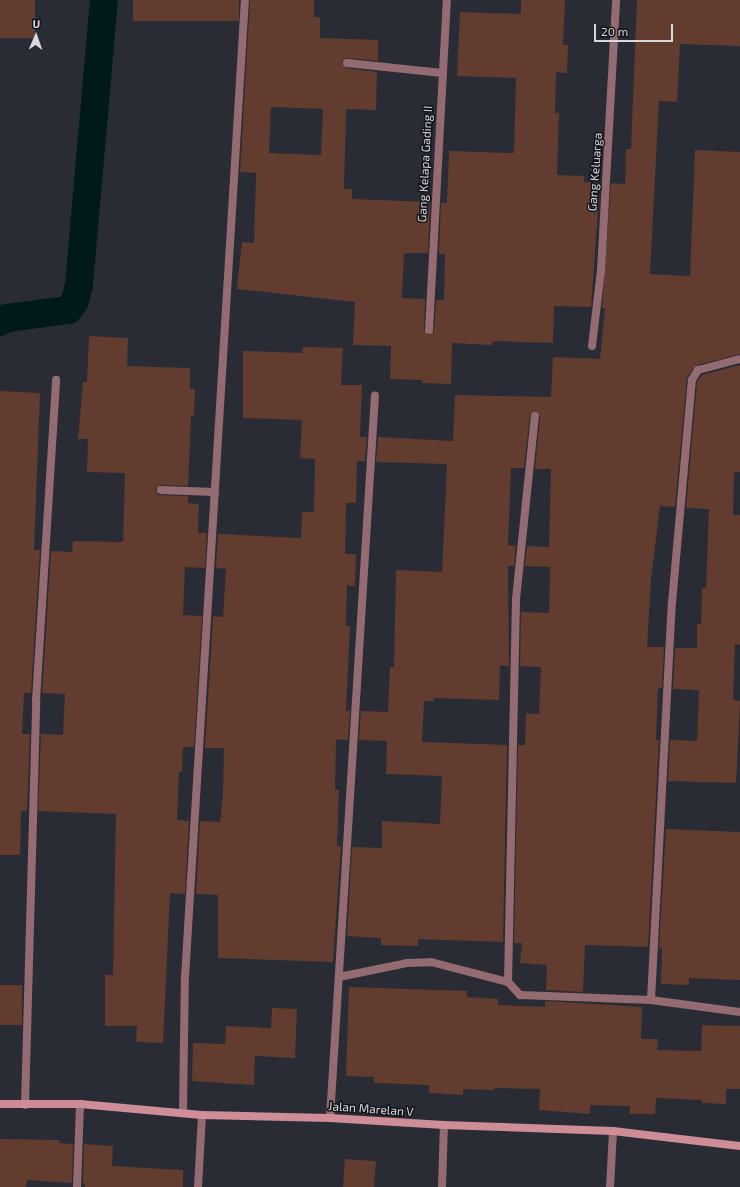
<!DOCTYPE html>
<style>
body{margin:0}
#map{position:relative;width:740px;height:1187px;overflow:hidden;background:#292c35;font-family:"Exo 2",sans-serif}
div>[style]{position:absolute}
.canal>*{height:28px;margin:-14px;padding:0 14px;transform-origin:14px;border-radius:14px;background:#001a1b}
.building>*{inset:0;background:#623c2f;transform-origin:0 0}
.lane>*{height:8px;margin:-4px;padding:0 4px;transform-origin:4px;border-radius:4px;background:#946b71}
.street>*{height:8px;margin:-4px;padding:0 4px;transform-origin:4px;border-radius:4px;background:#946b71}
.secondary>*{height:8px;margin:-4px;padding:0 4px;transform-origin:4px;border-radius:4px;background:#cf8e97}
span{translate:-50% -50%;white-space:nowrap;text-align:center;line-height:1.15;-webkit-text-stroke:3px #131519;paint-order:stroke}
.street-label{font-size:12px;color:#d7d9df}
.north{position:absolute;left:16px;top:16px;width:40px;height:40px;-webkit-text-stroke:3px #131519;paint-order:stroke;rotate:2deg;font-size:11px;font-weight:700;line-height:16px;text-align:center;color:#d7d9df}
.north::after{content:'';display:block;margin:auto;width:14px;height:18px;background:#d7d9df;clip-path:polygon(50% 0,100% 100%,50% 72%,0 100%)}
.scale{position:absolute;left:594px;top:24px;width:79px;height:18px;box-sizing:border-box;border:2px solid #d7d9df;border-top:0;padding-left:5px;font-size:12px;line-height:14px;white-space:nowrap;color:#d7d9df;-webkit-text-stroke:3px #131519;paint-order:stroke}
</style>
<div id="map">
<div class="canal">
<div style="left:0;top:322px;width:8px;rotate:-30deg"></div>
<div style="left:7px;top:318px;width:62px;rotate:-7.5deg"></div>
<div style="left:68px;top:310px;width:11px;rotate:-52deg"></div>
<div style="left:75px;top:301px;width:16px;rotate:-76deg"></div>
<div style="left:79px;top:285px;width:286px;rotate:-85deg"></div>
</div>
<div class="building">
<div style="left:0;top:0;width:35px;height:38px"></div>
<div style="left:133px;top:0;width:106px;height:21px"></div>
<div style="clip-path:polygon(evenodd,250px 0,314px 0,314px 17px,320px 17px,320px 38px,378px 40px,378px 61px,347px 58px,342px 62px,346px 68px,377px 72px,376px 110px,346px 109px,344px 189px,352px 189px,352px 199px,430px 202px,428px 253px,404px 253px,402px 298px,425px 299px,424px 330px,429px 335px,434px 331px,436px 300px,444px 300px,445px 254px,439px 254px,441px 203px,447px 203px,449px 151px,514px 153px,516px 78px,457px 76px,460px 12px,521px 14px,521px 0,565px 0,563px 45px,568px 45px,567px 73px,556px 72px,555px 113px,559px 113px,557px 175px,584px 176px,584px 182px,600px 183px,591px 307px,554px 306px,553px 343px,493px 341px,492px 345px,452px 343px,451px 384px,422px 383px,422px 380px,390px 379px,391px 346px,353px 345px,355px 302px,237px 289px,242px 242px,254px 243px,256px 173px,240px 172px,250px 0,271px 107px,323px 109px,321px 155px,269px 153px,271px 107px)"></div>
<div style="clip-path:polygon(637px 0,740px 0,740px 46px,680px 44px,677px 102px,659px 101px,650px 274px,690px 276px,695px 150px,740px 152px,740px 354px,697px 365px,687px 377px,675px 507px,660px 506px,651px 579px,647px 647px,664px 647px,662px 688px,658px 688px,656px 740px,659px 740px,648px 947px,585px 945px,583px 992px,546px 990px,547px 965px,520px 963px,522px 943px,514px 943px,518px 745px,525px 745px,526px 713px,539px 714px,541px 667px,520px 666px,521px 612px,549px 613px,550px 567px,525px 566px,527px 546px,549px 547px,551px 469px,535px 469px,540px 417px,536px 411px,530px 415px,524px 468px,511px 468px,508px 545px,516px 546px,514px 566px,508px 566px,509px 666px,500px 665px,499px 700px,434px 698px,434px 701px,424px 701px,422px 742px,507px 745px,503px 942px,418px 939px,418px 946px,381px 945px,381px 938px,347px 936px,352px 847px,382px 848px,382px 821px,440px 824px,442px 776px,386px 774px,387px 741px,359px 740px,361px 711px,388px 712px,390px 667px,394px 667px,396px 570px,442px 572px,447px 464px,376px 462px,378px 437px,453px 441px,455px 395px,551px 397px,553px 357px,600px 359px,605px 308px,602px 308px,611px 183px,625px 184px,626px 149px,631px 149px)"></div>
<div style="clip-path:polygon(89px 336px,128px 338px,127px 366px,190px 368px,190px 389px,195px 389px,194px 416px,191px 416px,188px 486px,161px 485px,156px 489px,158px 495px,188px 496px,188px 503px,199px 504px,198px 533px,207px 533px,205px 568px,185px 567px,183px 615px,202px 616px,194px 747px,183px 747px,182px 772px,179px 772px,177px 820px,189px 821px,185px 894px,170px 893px,163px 1043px,136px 1042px,137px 1026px,105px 1026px,105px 975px,113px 975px,116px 814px,38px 811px,41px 734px,63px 735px,65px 694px,42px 693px,51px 551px,72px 552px,73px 541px,123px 542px,125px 473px,87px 472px,88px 439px,78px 439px,83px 382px,87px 382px)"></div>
<div style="clip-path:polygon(303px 347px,343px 348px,341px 385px,362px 385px,360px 437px,367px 437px,365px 461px,357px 461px,356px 503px,346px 503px,345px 554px,356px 554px,355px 586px,347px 585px,346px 626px,350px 626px,346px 711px,350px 711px,348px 740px,336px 739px,335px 790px,339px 790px,337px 846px,341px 846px,333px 962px,218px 958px,218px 895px,196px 894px,200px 821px,220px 822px,223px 794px,224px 748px,205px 748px,213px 616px,223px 617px,226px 569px,216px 568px,218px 534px,301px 538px,302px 512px,314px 512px,315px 459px,300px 458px,302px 420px,243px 418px,243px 351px,302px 353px)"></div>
<div style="clip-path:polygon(740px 365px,740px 472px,734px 472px,733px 515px,740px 515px,740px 645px,735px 644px,733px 700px,740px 701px,736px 783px,668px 781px,670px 740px,697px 741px,699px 690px,673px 689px,675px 648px,697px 648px,697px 624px,701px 624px,702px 588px,706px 588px,709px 509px,686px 508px,697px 382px,702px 375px)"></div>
<div style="clip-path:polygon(0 391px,40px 393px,34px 550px,40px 550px,31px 693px,24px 693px,22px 734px,30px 734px,27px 811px,21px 811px,20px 855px,0 855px)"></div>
<div style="clip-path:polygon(666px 829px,740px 832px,740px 980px,689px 978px,689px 985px,661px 984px,662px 948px,659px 947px)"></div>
<div style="left:0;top:985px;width:22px;height:40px"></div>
<div style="clip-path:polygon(349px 987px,467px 991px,467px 997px,498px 999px,498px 1005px,545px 1007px,545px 1001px,642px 1007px,641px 1039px,658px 1039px,657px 1050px,701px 1051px,702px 1025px,740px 1026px,740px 1089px,726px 1089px,726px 1104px,702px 1103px,702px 1100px,656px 1098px,655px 1114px,630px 1114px,630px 1106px,590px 1105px,590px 1114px,539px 1110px,540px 1089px,494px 1088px,494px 1090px,463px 1089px,463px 1095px,429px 1093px,429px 1085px,374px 1083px,374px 1077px,346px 1076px)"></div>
<div style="clip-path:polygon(272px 1008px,297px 1009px,295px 1058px,255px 1056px,254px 1085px,192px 1081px,193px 1043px,225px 1044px,226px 1026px,271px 1028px)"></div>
<div style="clip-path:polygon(0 1139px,59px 1140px,59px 1143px,73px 1144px,72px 1183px,27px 1180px,26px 1187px,0 1187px)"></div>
<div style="clip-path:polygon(84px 1144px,113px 1146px,112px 1166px,183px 1170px,183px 1187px,85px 1187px,85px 1184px,83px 1183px)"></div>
<div style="left:345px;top:1159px;width:31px;height:28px;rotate:4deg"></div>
</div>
<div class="lane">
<div style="left:347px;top:63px;width:96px;rotate:6deg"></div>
<div style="left:161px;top:490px;width:54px;rotate:2.1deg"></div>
</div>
<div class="street">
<div style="left:429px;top:330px;width:330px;rotate:-86.9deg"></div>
<div style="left:592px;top:346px;width:76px;rotate:-83.2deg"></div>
<div style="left:601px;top:271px;width:271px;rotate:-86.8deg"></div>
<div style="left:339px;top:977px;width:69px;rotate:-11.6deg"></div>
<div style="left:407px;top:963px;width:24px;rotate:-2deg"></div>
<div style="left:431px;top:962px;width:80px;rotate:14.6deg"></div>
<div style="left:508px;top:982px;width:18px;rotate:47deg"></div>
<div style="left:520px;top:995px;width:131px;rotate:2.2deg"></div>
<div style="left:651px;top:1000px;width:90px;rotate:7.7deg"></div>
<div style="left:508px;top:982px;width:383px;rotate:-88.8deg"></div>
<div style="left:516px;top:599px;width:184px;rotate:-84.1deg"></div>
<div style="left:651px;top:1000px;width:398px;rotate:-87deg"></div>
<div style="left:672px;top:603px;width:224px;rotate:-84.9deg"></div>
<div style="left:692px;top:380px;width:12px;rotate:-59deg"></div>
<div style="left:698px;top:370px;width:43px;rotate:-14.7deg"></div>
<div style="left:25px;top:1105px;width:405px;rotate:-88.4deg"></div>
<div style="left:36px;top:700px;width:321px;rotate:-86.4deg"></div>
<div style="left:183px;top:1112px;width:135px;rotate:-89.2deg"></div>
<div style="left:185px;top:977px;width:979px;rotate:-86.49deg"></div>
<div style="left:330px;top:1118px;width:724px;rotate:-86.44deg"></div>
<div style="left:77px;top:1187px;width:83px;rotate:-87.9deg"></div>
<div style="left:198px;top:1187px;width:72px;rotate:-86.8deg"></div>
<div style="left:442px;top:1187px;width:62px;rotate:-88.2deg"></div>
<div style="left:610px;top:1187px;width:56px;rotate:-86.9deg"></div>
</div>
<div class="secondary">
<div style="left:0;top:1104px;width:80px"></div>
<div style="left:80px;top:1104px;width:122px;rotate:5.2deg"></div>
<div style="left:202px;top:1115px;width:128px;rotate:1.3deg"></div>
<div style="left:330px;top:1118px;width:114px;rotate:3.5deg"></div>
<div style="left:444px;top:1125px;width:169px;rotate:2deg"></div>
<div style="left:613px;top:1131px;width:128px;rotate:6.7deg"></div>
</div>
<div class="street-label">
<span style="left:425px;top:164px;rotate:-87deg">Gang Kelapa Gading II</span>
<span style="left:595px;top:172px;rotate:-86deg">Gang Keluarga</span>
<span style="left:371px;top:1109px;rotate:4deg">Jalan Marelan V</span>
</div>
<div class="north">U</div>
<div class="scale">20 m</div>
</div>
